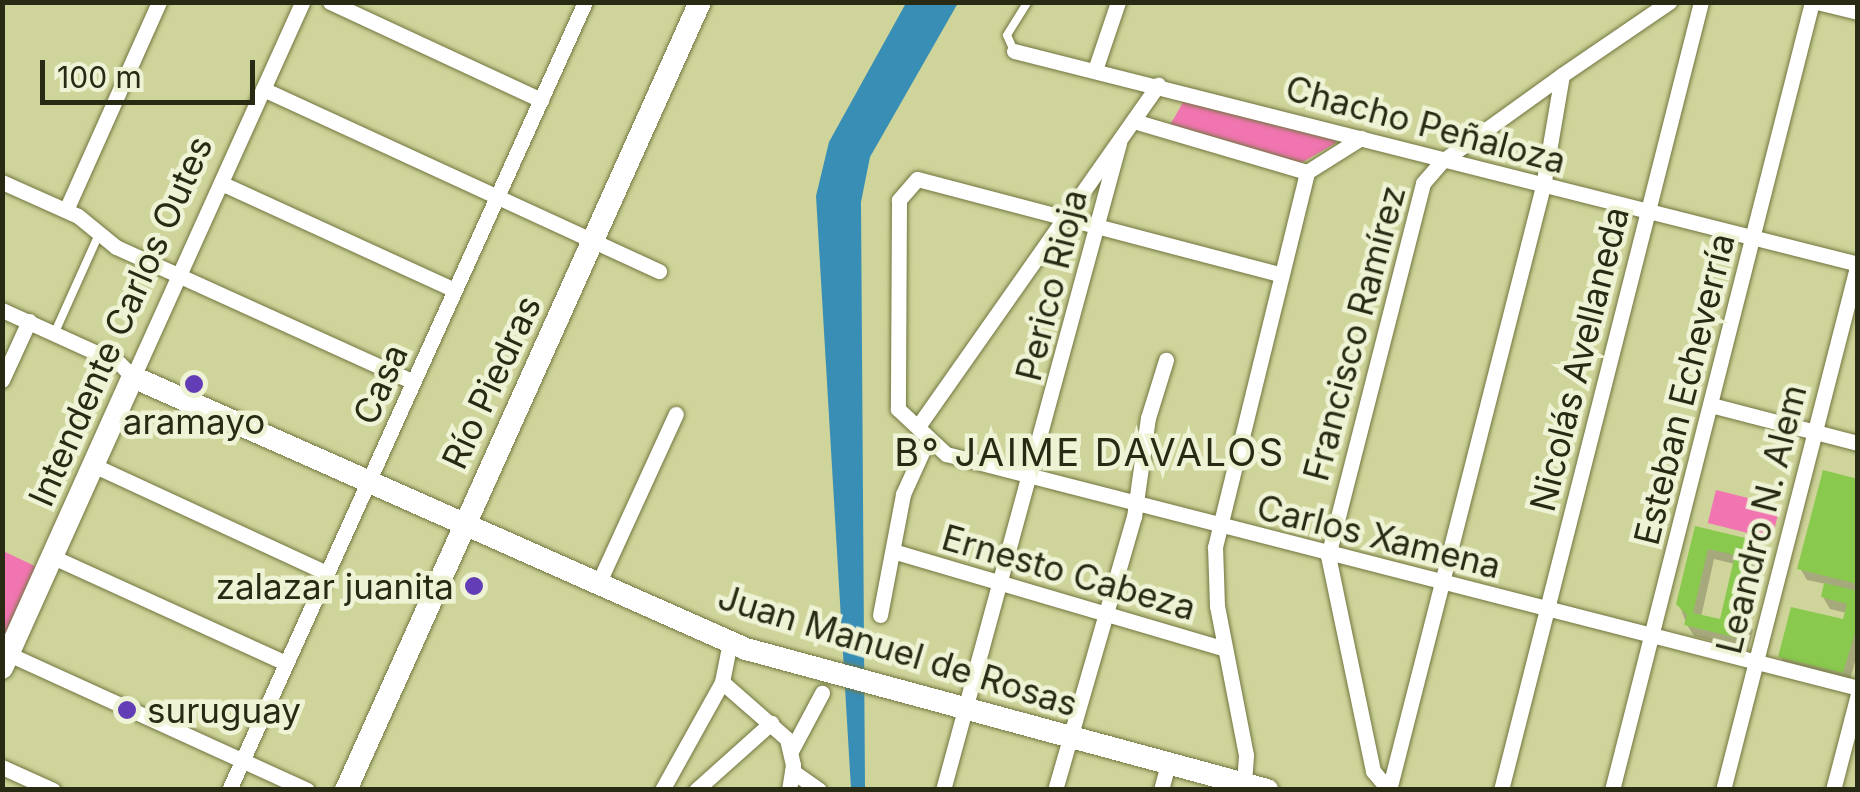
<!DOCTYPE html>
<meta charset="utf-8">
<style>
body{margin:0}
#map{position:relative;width:1860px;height:792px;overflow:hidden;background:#cfd49a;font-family:Inter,sans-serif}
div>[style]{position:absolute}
.green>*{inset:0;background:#f175b0;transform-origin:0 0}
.water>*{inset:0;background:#398eb6}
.shadow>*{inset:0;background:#0003}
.building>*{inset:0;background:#89c94e}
.roads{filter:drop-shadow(0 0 2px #72763f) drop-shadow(0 0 2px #72763f)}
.lane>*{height:8px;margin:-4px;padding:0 4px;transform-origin:4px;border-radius:4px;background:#fff}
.street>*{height:15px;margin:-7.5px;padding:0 7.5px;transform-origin:7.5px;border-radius:7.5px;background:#fff}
.secondary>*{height:22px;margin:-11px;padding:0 11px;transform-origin:11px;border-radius:11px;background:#fff}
.dots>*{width:28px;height:28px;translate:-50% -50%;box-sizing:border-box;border:5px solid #eff3d5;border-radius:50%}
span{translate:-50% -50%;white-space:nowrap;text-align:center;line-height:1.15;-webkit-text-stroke:9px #eff3d5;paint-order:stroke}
.street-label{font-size:35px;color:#282a13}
.poi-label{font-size:35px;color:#282a13}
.right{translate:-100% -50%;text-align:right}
.left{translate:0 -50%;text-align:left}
.neighbourhood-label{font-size:38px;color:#282a13;letter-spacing:2.5px}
.frame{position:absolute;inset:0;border:5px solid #282a13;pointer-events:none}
.scale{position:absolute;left:40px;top:60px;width:215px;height:45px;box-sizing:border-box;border:5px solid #282a13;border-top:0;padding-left:12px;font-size:30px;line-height:35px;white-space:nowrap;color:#282a13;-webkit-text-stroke:8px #eff3d5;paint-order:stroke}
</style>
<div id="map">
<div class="green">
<div style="clip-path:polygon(1185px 99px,1333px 137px,1336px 143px,1299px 164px,1170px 125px)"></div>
<div style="left:1716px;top:490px;width:66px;height:34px;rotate:14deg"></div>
<div style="clip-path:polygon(3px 551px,37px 567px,3px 641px)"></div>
</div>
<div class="water">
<div style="clip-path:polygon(906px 3px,958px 3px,870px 157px,861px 202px,865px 789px,851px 789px,816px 196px,829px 142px)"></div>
</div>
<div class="shadow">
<div style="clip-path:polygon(1858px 481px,1858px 650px,1849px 684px,1787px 668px,1781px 657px,1845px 622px,1847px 613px,1830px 609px,1823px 597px,1826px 584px,1807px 580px,1800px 568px)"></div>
<div style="clip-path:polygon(evenodd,1697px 529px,1757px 543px,1763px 554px,1747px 621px,1753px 630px,1748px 650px,1694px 636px,1687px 625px,1679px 604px,1697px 529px,1714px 559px,1735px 564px,1721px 622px,1701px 617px,1714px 559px)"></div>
</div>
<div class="building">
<div style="clip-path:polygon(1823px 470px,1858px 479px,1858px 584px,1797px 569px)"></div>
<div style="clip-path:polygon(evenodd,1695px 526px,1758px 541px,1740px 615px,1748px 616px,1742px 639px,1684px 625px,1687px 615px,1676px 604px,1695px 526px,1708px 549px,1735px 555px,1720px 619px,1693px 613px,1708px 549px)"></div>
<div style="clip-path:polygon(1824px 583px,1858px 591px,1858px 622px,1843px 673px,1778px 657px,1791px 607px,1843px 619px,1847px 604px,1821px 597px)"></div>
</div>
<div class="roads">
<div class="lane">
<div style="left:1014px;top:51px;width:17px;rotate:-114deg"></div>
<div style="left:1007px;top:35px;width:39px;rotate:-58deg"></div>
<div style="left:55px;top:332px;width:107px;rotate:-65.8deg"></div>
</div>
<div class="street">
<div style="left:330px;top:2px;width:233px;rotate:24.9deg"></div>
<div style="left:1817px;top:2px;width:42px;rotate:13.7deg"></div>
<div style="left:1014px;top:51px;width:870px;rotate:14.16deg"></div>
<div style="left:1095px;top:70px;width:72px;rotate:-71.3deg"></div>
<div style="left:1562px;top:75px;width:113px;rotate:99.7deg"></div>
<div style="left:1543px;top:186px;width:623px;rotate:104.3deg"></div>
<div style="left:1389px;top:790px;width:25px;rotate:-130deg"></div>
<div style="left:1373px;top:771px;width:220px;rotate:-101.8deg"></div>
<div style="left:1328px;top:556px;width:385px;rotate:-75.7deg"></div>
<div style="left:1423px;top:183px;width:28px;rotate:-49deg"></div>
<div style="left:1441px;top:162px;width:149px;rotate:-35.7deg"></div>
<div style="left:1562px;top:75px;width:130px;rotate:-34.3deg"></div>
<div style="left:263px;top:89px;width:436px;rotate:24.7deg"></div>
<div style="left:1137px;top:122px;width:177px;rotate:16.4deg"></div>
<div style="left:2px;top:182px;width:83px;rotate:24.1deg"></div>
<div style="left:78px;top:216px;width:49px;rotate:39.2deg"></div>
<div style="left:116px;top:247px;width:326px;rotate:24.4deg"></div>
<div style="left:221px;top:183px;width:257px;rotate:24.6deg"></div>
<div style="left:66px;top:210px;width:228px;rotate:-65.9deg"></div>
<div style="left:1279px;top:274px;width:374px;rotate:-165.3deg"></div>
<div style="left:917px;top:179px;width:28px;rotate:131deg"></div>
<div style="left:899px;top:200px;width:209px;rotate:90.3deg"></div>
<div style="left:898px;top:409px;width:66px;rotate:43.2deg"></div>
<div style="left:946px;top:454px;width:942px;rotate:14.39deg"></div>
<div style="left:2px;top:310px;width:128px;rotate:24.4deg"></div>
<div style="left:119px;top:363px;width:20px;rotate:45deg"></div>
<div style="left:133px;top:377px;width:411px;rotate:-65.7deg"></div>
<div style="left:2px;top:380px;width:65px;rotate:-65.4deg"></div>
<div style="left:1711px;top:405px;width:152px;rotate:14.5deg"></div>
<div style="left:919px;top:425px;width:416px;rotate:-54.9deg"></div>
<div style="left:93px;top:465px;width:258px;rotate:24.8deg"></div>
<div style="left:896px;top:552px;width:343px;rotate:16.4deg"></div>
<div style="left:53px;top:557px;width:256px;rotate:24.5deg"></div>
<div style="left:598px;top:584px;width:187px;rotate:-65.4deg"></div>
<div style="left:880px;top:615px;width:123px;rotate:-79.2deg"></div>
<div style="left:903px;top:494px;width:58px;rotate:-65.6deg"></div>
<div style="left:2px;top:651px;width:335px;rotate:24.5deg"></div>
<div style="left:722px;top:682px;width:86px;rotate:41.2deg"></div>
<div style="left:787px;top:739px;width:27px;rotate:77deg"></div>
<div style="left:793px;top:765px;width:25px;rotate:99deg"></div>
<div style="left:791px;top:751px;width:66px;rotate:-61.9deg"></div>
<div style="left:2px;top:767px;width:56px;rotate:24.3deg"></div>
<div style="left:792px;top:771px;width:33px;rotate:35deg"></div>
<div style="left:1244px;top:784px;width:29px;rotate:-86deg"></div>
<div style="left:1246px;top:755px;width:152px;rotate:-101deg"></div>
<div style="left:1217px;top:606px;width:59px;rotate:-91.9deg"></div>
<div style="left:1215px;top:547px;width:386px;rotate:-76.2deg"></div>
<div style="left:1307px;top:172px;width:64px;rotate:-32.2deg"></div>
<div style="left:229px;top:790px;width:865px;rotate:-65.69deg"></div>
<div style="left:662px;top:790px;width:124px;rotate:-60.9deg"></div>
<div style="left:722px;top:682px;width:41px;rotate:-78.7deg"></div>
<div style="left:696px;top:790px;width:101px;rotate:-41.8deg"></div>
<div style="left:943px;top:790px;width:671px;rotate:-74.78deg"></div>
<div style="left:1055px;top:790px;width:284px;rotate:-73.9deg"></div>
<div style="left:1134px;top:517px;width:100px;rotate:-82deg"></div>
<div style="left:1148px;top:418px;width:61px;rotate:-72.8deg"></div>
<div style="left:1161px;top:790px;width:27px;rotate:-75deg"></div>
<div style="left:1501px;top:790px;width:813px;rotate:-75.76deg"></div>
<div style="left:1612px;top:790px;width:813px;rotate:-75.76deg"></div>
<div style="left:1723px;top:790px;width:544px;rotate:-75.63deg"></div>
<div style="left:1833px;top:790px;width:99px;rotate:-75.4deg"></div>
</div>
<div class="secondary">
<div style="left:2px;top:668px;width:319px;rotate:-65.8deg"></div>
<div style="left:133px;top:377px;width:671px;rotate:23.93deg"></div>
<div style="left:746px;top:649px;width:540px;rotate:15.14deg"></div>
<div style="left:346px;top:790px;width:864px;rotate:-65.81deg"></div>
</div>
</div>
<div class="dots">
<div style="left:194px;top:384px;background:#633db6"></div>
<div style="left:474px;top:586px;background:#633db6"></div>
<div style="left:127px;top:710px;background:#633db6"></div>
</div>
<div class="street-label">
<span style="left:1426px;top:124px;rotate:15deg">Chacho Peñaloza</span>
<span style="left:1051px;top:285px;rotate:-76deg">Perico Rioja</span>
<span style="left:120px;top:321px;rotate:-66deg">Intendente Carlos Outes</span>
<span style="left:1354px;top:333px;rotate:-75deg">Francisco Ramírez</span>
<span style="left:1579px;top:359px;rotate:-76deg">Nicolás Avellaneda</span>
<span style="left:491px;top:382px;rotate:-65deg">Río Piedras</span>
<span style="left:380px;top:384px;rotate:-66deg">Casa</span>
<span style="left:1684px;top:389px;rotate:-76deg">Esteban Echeverría</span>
<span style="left:1761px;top:519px;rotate:-76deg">Leandro N. Alem</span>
<span style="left:1379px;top:536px;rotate:14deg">Carlos Xamena</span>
<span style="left:1069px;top:572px;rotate:16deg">Ernesto Cabeza</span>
<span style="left:898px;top:650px;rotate:17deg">Juan Manuel de Rosas</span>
</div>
<div class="poi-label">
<span style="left:194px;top:421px">aramayo</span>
<span class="right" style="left:454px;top:586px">zalazar juanita</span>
<span class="left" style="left:147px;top:710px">suruguay</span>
</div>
<div class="neighbourhood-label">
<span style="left:1090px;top:453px">B° JAIME DAVALOS</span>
</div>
<div class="frame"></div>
<div class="scale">100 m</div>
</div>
